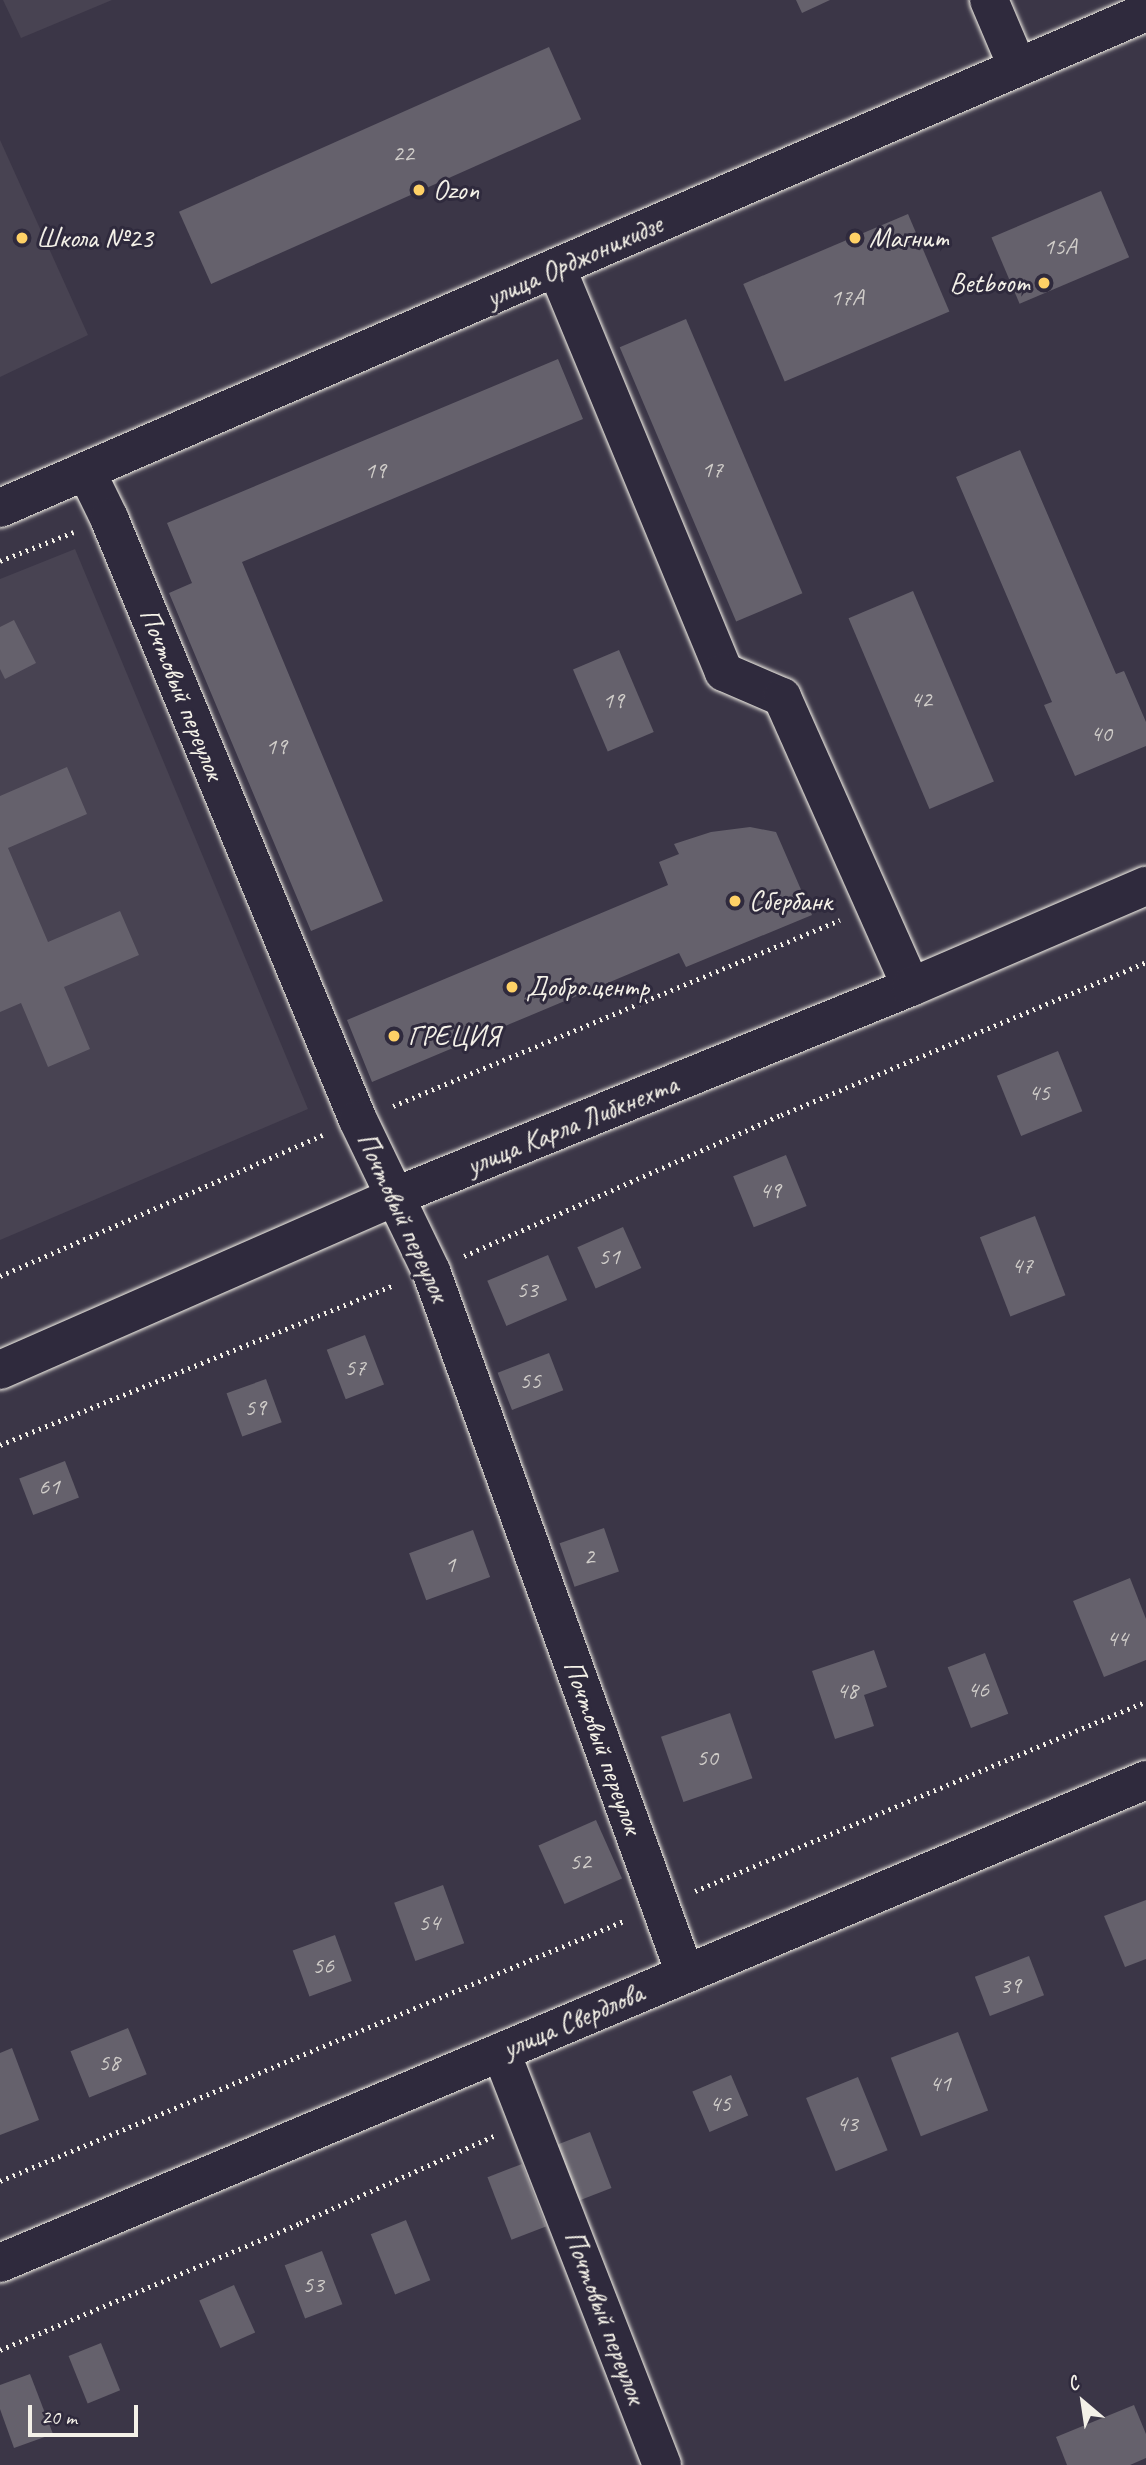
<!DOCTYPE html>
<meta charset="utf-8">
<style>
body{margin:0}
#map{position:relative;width:1146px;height:2465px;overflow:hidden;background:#3b3647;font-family:Caveat,sans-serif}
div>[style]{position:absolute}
.built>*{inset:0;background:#484352}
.building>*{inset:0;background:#65616c;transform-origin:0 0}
.path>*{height:4.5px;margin-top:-2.25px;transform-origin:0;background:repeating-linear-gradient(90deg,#f4f1e8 0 2px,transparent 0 7px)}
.roads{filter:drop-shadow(0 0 2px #f4f1e8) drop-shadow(0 0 2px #f4f1e8)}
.minor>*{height:38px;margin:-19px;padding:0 19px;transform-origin:19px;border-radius:19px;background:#2f2a3d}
.dots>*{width:19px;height:19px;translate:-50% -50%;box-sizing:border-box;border:4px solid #2f2a3d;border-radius:50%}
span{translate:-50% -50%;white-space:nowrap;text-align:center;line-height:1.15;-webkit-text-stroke:6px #2f2a3d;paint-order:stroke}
.number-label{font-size:24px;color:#d0cdc9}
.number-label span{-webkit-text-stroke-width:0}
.poi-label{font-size:28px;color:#f4f1e8}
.left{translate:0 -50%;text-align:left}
.right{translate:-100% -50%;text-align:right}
.street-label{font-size:28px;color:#f4f1e8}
.north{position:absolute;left:1048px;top:2367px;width:70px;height:70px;-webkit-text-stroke:5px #2f2a3d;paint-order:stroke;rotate:331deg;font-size:19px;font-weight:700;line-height:28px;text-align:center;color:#f4f1e8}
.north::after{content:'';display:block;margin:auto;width:24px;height:32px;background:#f4f1e8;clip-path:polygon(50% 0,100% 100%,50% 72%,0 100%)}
.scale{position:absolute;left:28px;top:2405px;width:110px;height:32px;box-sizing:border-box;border:4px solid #f4f1e8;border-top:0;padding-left:9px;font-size:21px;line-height:24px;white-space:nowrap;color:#f4f1e8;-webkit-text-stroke:5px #2f2a3d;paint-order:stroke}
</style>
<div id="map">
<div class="built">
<div style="clip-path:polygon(3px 0,112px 0,21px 38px)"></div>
<div style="clip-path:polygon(0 140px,88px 335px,0 377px)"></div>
<div style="clip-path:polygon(75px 549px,308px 1109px,0 1240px,0 579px)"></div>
</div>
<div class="building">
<div style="clip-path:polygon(796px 0,830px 0,802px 13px)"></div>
<div style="left:549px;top:47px;width:79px;height:405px;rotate:66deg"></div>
<div style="left:1101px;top:191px;width:72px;height:119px;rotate:67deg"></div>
<div style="left:908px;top:214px;width:106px;height:179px;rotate:67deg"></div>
<div style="left:686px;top:319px;width:298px;height:72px;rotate:67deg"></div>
<div style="clip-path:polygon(558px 359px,583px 419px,242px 562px,383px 901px,311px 931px,169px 593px,192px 583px,167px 523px)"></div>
<div style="clip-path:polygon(1020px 450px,1116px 674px,1124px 671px,1146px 722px,1146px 746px,1075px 776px,1044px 705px,1052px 702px,956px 477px)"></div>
<div style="left:913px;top:591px;width:207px;height:70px;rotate:67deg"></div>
<div style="clip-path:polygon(14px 620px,36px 663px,5px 679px,0 669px,0 627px)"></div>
<div style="left:619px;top:650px;width:89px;height:50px;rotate:67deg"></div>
<div style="clip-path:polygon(67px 767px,87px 814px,8px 848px,48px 942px,120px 911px,139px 955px,64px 987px,90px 1049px,48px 1067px,21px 1003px,0 1012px,0 796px)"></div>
<div style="clip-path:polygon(750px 827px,776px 832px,812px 915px,686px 967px,679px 953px,372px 1082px,347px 1020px,668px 885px,659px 862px,679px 854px,674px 844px,711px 832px)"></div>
<div style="left:1058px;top:1051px;width:65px;height:66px;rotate:68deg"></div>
<div style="left:786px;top:1155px;width:55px;height:57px;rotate:68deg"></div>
<div style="left:1035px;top:1216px;width:85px;height:59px;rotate:69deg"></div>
<div style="left:623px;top:1227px;width:45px;height:50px;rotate:66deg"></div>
<div style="left:548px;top:1255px;width:49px;height:66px;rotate:67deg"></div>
<div style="left:365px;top:1335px;width:53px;height:41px;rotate:69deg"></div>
<div style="left:549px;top:1353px;width:40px;height:55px;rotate:69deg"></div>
<div style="left:266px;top:1379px;width:46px;height:42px;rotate:70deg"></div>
<div style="left:65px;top:1461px;width:39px;height:49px;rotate:69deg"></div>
<div style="left:604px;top:1528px;width:46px;height:47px;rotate:71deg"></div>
<div style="left:473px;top:1530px;width:50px;height:68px;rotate:70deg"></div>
<div style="clip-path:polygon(1130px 1578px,1146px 1619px,1146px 1660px,1104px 1677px,1073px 1601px)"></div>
<div style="clip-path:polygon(874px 1650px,887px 1687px,864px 1695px,874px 1726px,835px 1739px,812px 1671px)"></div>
<div style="left:985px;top:1653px;width:65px;height:40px;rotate:69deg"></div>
<div style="left:730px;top:1713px;width:69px;height:73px;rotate:71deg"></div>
<div style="left:596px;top:1820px;width:64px;height:63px;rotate:66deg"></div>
<div style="left:443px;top:1885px;width:62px;height:52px;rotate:70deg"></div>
<div style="clip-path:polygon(1146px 1900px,1146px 1959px,1125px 1967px,1104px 1916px)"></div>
<div style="left:335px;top:1935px;width:49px;height:45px;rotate:70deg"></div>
<div style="left:1029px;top:1956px;width:42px;height:58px;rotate:69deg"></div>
<div style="left:128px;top:2028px;width:50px;height:62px;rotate:68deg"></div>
<div style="left:958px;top:2032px;width:84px;height:72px;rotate:69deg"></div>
<div style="clip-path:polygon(12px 2048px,39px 2120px,0 2135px,0 2053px)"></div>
<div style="left:731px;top:2075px;width:44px;height:42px;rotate:67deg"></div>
<div style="left:858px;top:2077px;width:79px;height:56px;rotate:68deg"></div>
<div style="left:590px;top:2132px;width:60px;height:36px;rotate:69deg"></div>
<div style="left:522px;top:2164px;width:67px;height:37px;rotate:69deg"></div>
<div style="left:406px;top:2220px;width:65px;height:38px;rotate:68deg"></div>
<div style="left:322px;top:2251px;width:57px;height:40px;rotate:69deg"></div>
<div style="left:234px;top:2285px;width:52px;height:38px;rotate:66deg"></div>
<div style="left:101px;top:2343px;width:51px;height:35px;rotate:68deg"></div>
<div style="clip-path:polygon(30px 2374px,53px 2434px,14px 2448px,0 2409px,0 2385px)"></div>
<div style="clip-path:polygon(1134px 2405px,1146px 2434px,1146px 2458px,1130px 2465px,1067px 2465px,1056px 2437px)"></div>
</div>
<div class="path">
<div style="left:0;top:561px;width:79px;rotate:-21.4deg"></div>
<div style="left:393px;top:1106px;width:484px;rotate:-22.6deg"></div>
<div style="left:464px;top:1256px;width:347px;rotate:-24deg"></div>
<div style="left:781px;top:1115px;width:396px;rotate:-22.7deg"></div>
<div style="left:0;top:1276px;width:352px;rotate:-23.6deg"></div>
<div style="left:0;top:1445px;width:426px;rotate:-22.1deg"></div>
<div style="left:695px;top:1891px;width:489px;rotate:-22.8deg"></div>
<div style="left:0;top:2181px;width:678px;rotate:-22.63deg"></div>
<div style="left:0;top:2350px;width:326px;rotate:-22.9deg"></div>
<div style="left:300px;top:2223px;width:213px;rotate:-24.2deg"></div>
</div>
<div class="roads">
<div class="minor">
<div style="left:989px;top:0;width:72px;rotate:67deg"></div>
<div style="left:557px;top:269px;width:436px;rotate:67.5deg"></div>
<div style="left:724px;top:672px;width:63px;rotate:23.3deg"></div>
<div style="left:782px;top:697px;width:317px;rotate:66deg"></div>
<div style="left:87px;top:473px;width:50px;rotate:63.9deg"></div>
<div style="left:109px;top:518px;width:651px;rotate:67.53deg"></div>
<div style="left:358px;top:1120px;width:168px;rotate:64.2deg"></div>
<div style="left:431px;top:1271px;width:747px;rotate:70.13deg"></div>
<div style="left:0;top:508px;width:1249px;rotate:-23.4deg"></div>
<div style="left:0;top:1370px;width:433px;rotate:-23.7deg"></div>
<div style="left:396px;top:1196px;width:556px;rotate:-22.09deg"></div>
<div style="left:911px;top:987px;width:256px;rotate:-23.3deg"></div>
<div style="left:501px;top:2052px;width:443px;rotate:68.7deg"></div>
<div style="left:0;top:2263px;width:1244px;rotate:-22.85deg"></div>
</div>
</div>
<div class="dots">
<div style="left:419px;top:190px;background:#ffd166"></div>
<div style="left:22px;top:238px;background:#ffd166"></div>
<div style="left:855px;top:238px;background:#ffd166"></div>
<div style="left:1044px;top:283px;background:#ffd166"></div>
<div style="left:735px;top:901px;background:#ffd166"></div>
<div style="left:512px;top:987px;background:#ffd166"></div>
<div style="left:394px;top:1036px;background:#ffd166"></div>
</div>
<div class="number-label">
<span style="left:403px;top:154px">22</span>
<span style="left:1060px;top:247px">15А</span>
<span style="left:847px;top:298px">17А</span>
<span style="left:712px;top:470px">17</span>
<span style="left:375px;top:471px">19</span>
<span style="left:921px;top:700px">42</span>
<span style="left:613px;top:701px">19</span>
<span style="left:1101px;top:734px">40</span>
<span style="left:276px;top:747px">19</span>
<span style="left:1039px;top:1093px">45</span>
<span style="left:770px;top:1191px">49</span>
<span style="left:609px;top:1257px">51</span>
<span style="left:1022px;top:1266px">47</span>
<span style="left:527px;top:1290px">53</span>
<span style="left:355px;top:1368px">57</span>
<span style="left:530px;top:1381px">55</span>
<span style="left:255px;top:1408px">59</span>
<span style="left:49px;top:1487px">61</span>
<span style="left:589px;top:1557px">2</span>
<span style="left:450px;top:1565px">1</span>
<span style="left:1117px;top:1639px">44</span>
<span style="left:978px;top:1690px">46</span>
<span style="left:847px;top:1691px">48</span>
<span style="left:707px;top:1758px">50</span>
<span style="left:580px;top:1862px">52</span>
<span style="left:429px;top:1923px">54</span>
<span style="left:323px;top:1966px">56</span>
<span style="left:1010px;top:1986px">39</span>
<span style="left:109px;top:2063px">58</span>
<span style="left:940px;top:2084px">41</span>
<span style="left:720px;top:2104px">45</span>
<span style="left:847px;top:2124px">43</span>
<span style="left:313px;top:2285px">53</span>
</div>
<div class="poi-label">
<span class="left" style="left:433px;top:190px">Ozon</span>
<span class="left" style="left:36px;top:238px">Школа №23</span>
<span class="left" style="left:869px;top:238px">Магнит</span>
<span class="right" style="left:1030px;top:283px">Betboom</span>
<span class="left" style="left:749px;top:901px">Сбербанк</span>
<span class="left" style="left:526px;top:987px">Добро.центр</span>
<span class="left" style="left:408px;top:1036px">ГРЕЦИЯ</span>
</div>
<div class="street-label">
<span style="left:574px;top:261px;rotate:-24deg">улица Орджоникидзе</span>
<span style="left:182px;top:694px;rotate:68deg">Почтовый переулок</span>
<span style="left:572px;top:1125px;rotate:-22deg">улица Карла Либкнехта</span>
<span style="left:403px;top:1217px;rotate:65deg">Почтовый переулок</span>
<span style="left:603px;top:1747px;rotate:70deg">Почтовый переулок</span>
<span style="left:573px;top:2021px;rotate:-23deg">улица Свердлова</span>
<span style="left:605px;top:2317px;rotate:69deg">Почтовый переулок</span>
</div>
<div class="north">С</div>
<div class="scale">20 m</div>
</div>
